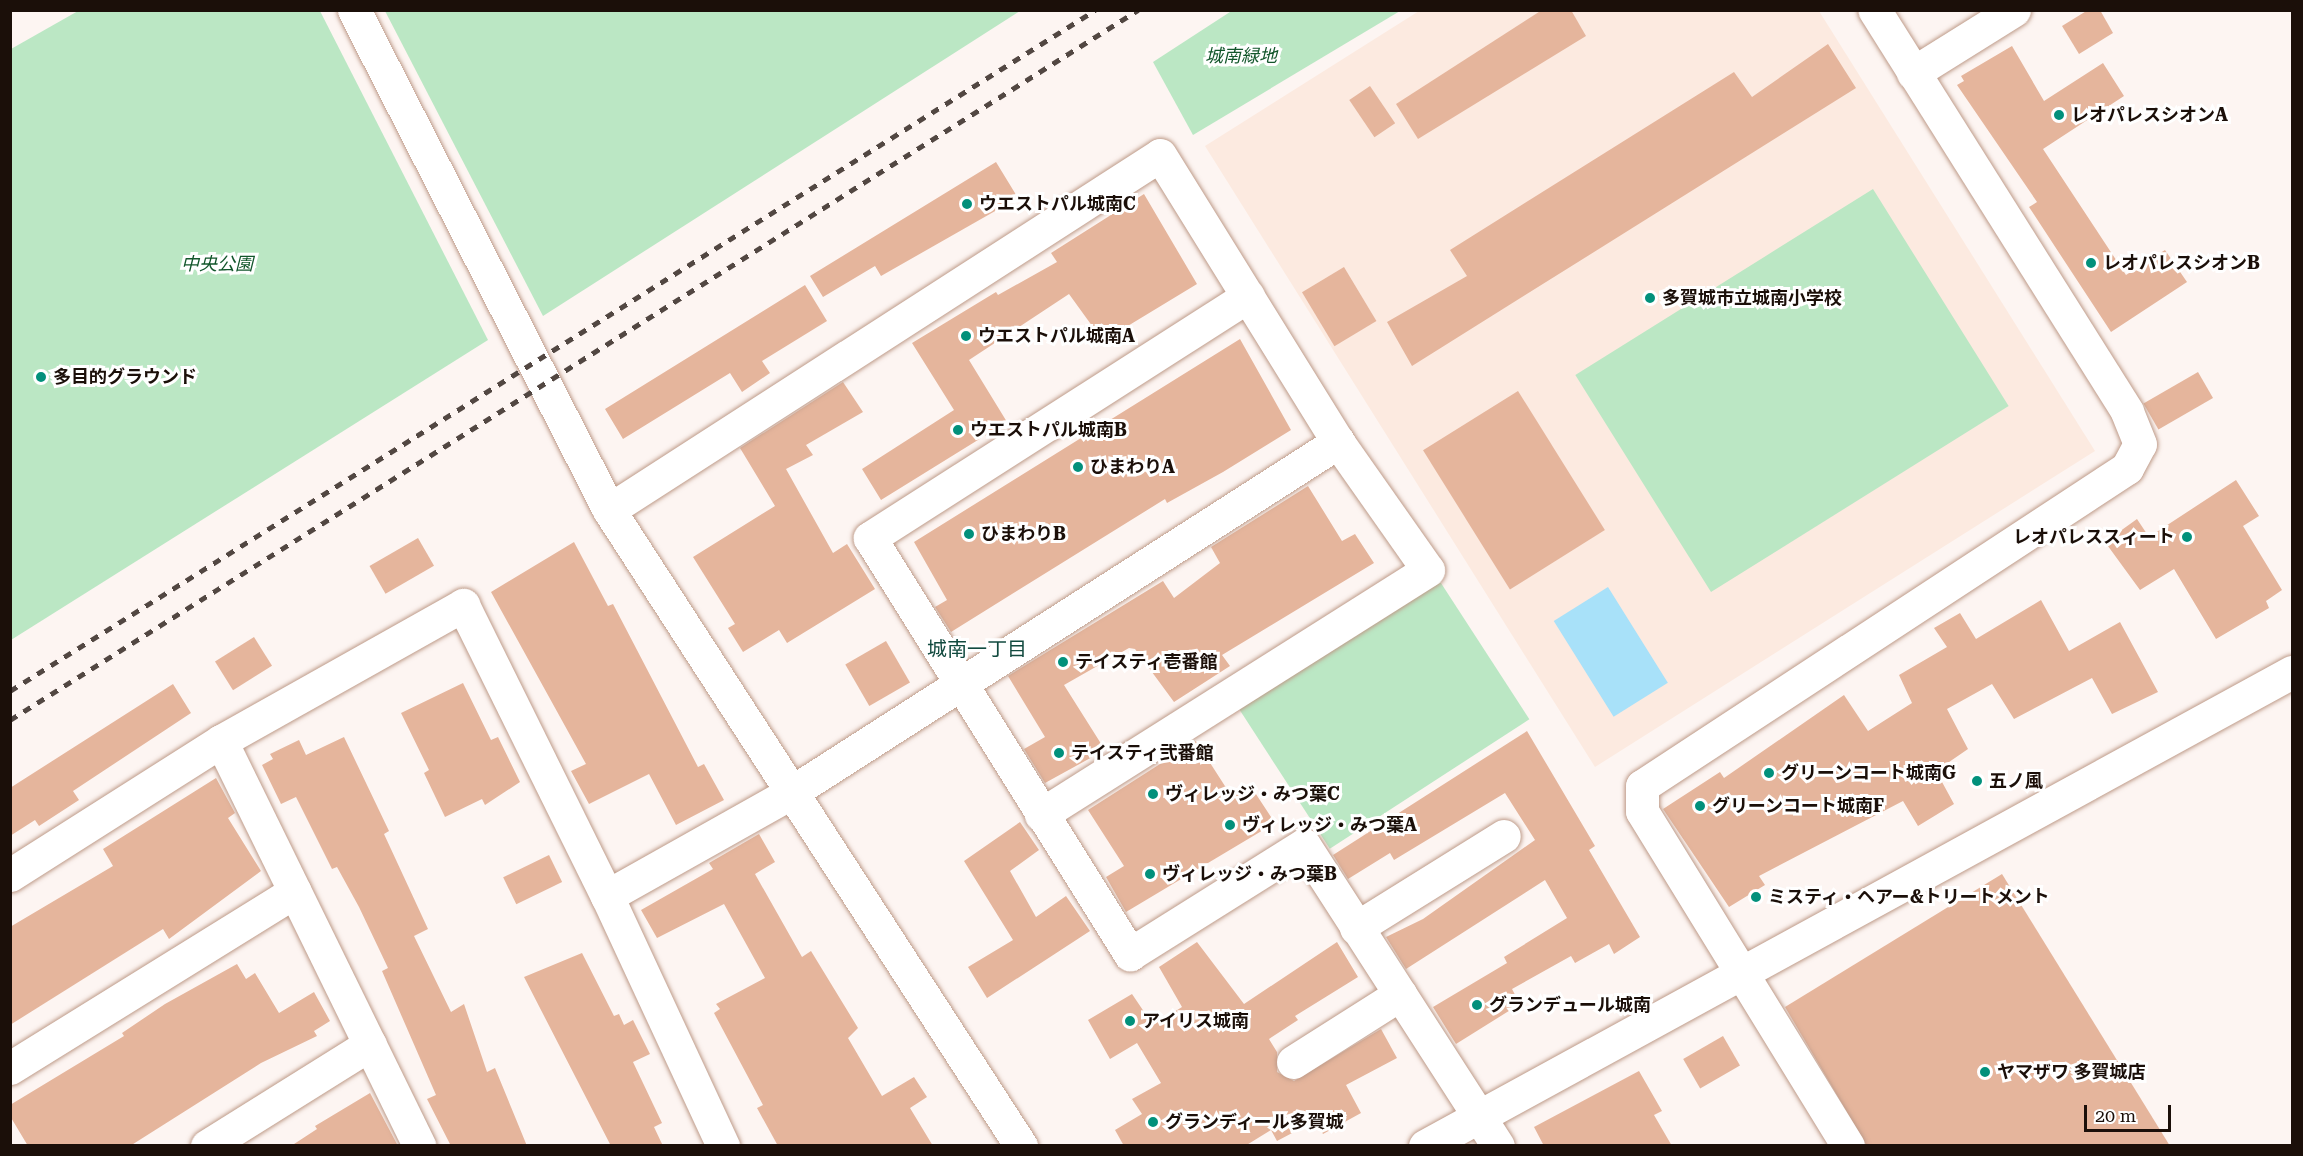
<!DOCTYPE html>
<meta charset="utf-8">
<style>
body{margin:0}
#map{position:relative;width:2303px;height:1156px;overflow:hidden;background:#fdf5f2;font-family:"Roboto Serif","Noto Sans JP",serif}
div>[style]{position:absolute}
.built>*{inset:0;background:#fceae0}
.green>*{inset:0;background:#bbe7c4;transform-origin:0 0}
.water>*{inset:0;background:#a8e1f9;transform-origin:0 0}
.building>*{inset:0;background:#e5b59c;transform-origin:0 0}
.roads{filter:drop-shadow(0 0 2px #be9b89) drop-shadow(0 0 2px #be9b89)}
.minor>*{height:33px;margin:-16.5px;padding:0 16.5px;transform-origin:16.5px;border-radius:16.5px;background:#fff}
.rail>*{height:4.5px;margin-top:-2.25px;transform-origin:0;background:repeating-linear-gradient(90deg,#524742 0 8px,transparent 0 16px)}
.dots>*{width:16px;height:16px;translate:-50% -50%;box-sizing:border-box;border:3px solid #fff;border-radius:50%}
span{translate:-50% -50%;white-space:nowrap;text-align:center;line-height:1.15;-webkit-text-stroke:6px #fff;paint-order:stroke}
.park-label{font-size:18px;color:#12562b;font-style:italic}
.poi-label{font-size:18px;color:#1b0f09;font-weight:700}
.left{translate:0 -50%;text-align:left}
.right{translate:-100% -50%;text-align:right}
.neighbourhood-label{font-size:20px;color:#124a3f}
.frame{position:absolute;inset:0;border:12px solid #1b0f09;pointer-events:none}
.scale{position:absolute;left:2084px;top:1105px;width:87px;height:27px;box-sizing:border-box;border:3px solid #1b0f09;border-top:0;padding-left:8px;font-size:18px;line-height:21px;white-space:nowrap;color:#1b0f09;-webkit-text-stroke:4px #fff;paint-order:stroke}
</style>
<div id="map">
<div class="built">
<div style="clip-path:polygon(1419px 11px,1819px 11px,2095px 451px,1595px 767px,1205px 146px)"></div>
</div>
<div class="green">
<div style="clip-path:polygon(1233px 10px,1400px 10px,1400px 11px,1193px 135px,1153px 62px)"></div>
<div style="clip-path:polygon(78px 11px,320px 11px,488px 340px,11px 640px,11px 49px)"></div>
<div style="clip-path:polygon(385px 11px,1020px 11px,543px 316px)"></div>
<div style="left:1873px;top:189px;width:256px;height:351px;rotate:58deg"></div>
<div style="left:1439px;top:580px;width:166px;height:238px;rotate:57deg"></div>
</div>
<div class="water">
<div style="left:1608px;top:587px;width:113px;height:64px;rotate:58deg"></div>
</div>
<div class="building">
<div style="clip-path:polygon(1542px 10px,1571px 10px,1586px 36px,1418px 139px,1396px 104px)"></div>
<div style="clip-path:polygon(2088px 10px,2100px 10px,2113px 33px,2079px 54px,2062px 26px)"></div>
<div style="clip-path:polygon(1828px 44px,1856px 88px,1412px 366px,1387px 322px,1467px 276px,1450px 250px,1734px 72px,1752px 97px)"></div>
<div style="clip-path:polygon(2012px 46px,2044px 101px,2103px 63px,2124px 96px,2043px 149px,2126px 275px,2165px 250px,2187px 282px,2111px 332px,2029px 207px,2037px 202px,1957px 85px,1964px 81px,1961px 76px)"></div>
<div style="left:1370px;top:86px;width:45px;height:25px;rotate:56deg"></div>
<div style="clip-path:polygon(996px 162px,1018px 198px,881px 276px,875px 266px,823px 297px,810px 276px)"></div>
<div style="clip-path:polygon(1144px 194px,1197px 284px,1103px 341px,1069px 294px,969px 360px,1007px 422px,881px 500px,862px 469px,954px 410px,912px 343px,996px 292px,998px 295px,1057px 262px,1051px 253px)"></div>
<div style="left:1344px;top:267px;width:63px;height:49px;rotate:59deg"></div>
<div style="clip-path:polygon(805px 285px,827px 321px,762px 361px,770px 373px,742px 392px,730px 373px,623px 439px,605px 409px)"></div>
<div style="clip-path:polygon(1240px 339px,1291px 430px,1223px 472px,1167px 503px,1165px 499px,951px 632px,935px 607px,947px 600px,914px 542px)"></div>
<div style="left:2198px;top:372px;width:30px;height:63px;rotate:60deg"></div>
<div style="clip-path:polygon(843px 382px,863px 412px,806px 445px,813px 455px,786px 469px,833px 553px,847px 544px,875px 589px,787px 643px,779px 630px,743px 652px,728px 628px,735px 624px,693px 557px,775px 506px,740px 448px)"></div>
<div style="left:1518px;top:391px;width:164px;height:112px;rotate:58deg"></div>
<div style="clip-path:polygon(2236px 480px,2259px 516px,2243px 526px,2282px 590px,2266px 601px,2269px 608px,2216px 639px,2174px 569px,2140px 590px,2105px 542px,2137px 519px,2149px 537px)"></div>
<div style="clip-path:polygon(1308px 486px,1342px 541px,1355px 534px,1374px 563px,1222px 655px,1230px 666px,1174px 702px,1135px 649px,1129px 648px,1064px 685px,1105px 750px,1045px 783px,1024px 749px,1045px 737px,1008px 676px,1163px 581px,1174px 598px,1220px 563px,1211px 547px)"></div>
<div style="left:418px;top:538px;width:32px;height:56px;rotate:60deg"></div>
<div style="clip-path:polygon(574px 542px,608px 606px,613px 604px,698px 767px,704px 764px,724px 800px,676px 825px,649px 774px,589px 804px,571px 771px,586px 764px,491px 592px)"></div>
<div style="clip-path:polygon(2041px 600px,2069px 651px,2120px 622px,2158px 692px,2112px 714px,2092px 678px,2014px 719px,1992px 684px,1947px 709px,1968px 749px,1936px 771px,1954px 804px,1918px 826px,1903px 801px,1759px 876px,1765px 885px,1729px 907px,1663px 809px,1720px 772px,1724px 778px,1844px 695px,1868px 731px,1912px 703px,1899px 675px,1947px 647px,1934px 628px,1960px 613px,1976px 639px)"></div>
<div style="left:254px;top:637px;width:34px;height:46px;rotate:58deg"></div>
<div style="left:886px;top:641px;width:48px;height:47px;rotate:60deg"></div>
<div style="clip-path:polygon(463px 683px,491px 740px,498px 737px,520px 782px,485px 805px,482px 799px,445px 817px,424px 773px,429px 770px,401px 713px)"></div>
<div style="clip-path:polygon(173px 684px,191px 713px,73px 791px,79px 800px,39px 826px,35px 820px,10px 836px,10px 788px)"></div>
<div style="clip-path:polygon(1527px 731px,1595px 846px,1589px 850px,1640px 937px,1614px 954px,1609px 944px,1575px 963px,1571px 956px,1512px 989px,1520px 1004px,1456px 1044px,1433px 1007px,1507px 963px,1504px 957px,1567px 918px,1545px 880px,1406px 969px,1386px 937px,1423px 919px,1535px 840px,1505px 793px,1394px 860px,1390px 853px,1348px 879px,1333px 855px)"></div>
<div style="clip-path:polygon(344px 737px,389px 831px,384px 834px,428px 929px,414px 936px,451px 1012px,464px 1004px,487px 1072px,495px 1068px,527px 1146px,451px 1146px,427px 1099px,436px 1095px,382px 971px,388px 968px,359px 907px,337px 867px,332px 869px,296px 797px,281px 804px,262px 765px,273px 759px,270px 754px,299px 740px,306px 755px)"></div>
<div style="clip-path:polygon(1196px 741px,1232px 797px,1250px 785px,1275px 823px,1126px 912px,1106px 877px,1124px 866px,1088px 810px)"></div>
<div style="clip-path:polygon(216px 778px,235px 813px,228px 818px,261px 871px,169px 939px,163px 929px,10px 1025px,10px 927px,113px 866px,103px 849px)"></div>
<div style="clip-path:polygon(1020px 822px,1039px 850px,1010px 871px,1036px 917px,1066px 896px,1090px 931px,987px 998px,968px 967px,1013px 940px,964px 861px)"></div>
<div style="clip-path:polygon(759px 834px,775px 862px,755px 874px,802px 957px,811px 951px,858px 1028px,848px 1038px,882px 1096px,914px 1077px,927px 1097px,910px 1108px,933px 1146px,778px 1146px,757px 1108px,763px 1105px,714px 1013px,720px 1009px,716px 1004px,765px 978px,724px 904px,657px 938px,641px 910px,713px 869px,709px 863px)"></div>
<div style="left:549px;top:855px;width:30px;height:51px;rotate:64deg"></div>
<div style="clip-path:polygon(2002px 874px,2170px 1146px,1867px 1146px,1785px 1007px)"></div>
<div style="clip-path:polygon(1197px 942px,1244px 1004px,1337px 942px,1358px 977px,1295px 1016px,1298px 1020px,1269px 1039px,1277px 1052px,1277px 1072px,1294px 1081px,1381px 1029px,1397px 1058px,1346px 1085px,1361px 1113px,1323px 1134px,1315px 1121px,1277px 1141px,1271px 1130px,1245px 1146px,1124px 1146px,1115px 1130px,1142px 1114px,1132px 1099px,1161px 1083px,1137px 1043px,1110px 1059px,1088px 1020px,1132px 994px,1153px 1025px,1182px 1007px,1159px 967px)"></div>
<div style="clip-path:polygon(582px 953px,614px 1016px,619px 1014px,624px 1025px,633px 1020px,650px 1054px,633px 1062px,662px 1123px,654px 1127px,663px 1146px,611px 1146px,524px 977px)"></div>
<div style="clip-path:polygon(237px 964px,246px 979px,255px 973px,279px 1013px,314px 992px,330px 1021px,314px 1031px,317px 1036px,261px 1063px,130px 1146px,28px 1146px,10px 1116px,10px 1105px,124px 1036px,122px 1033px,165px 1004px)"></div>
<div style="left:1723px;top:1036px;width:34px;height:46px;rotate:60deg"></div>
<div style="clip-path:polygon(1639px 1071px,1662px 1111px,1654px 1115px,1672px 1146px,1544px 1146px,1534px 1127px)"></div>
<div style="clip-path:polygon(370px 1093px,398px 1146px,291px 1146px,317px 1129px,315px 1126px)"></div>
</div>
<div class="roads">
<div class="minor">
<div style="left:354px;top:10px;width:561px;rotate:62.98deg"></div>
<div style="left:609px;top:510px;width:758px;rotate:57.06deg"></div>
<div style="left:1913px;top:73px;width:119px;rotate:-32deg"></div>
<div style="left:1248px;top:296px;width:449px;rotate:147.4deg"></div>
<div style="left:870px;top:538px;width:491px;rotate:58deg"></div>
<div style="left:1130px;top:954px;width:205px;rotate:-32.1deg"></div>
<div style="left:1304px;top:845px;width:358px;rotate:57.2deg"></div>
<div style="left:609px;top:510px;width:655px;rotate:-32.79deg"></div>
<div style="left:1160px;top:155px;width:338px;rotate:58.2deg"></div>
<div style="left:1338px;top:442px;width:156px;rotate:54.9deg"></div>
<div style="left:1428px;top:570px;width:458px;rotate:147.7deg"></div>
<div style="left:221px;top:741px;width:451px;rotate:63.9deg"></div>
<div style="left:10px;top:875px;width:250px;rotate:-32.4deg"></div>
<div style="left:221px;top:741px;width:278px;rotate:-29.3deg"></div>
<div style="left:463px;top:605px;width:325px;rotate:63.7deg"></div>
<div style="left:607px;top:896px;width:276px;rotate:65.1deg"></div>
<div style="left:607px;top:896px;width:212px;rotate:-29.3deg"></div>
<div style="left:792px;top:792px;width:649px;rotate:-32.66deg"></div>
<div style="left:1356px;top:928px;width:174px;rotate:-31.9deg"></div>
<div style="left:1293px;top:1062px;width:127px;rotate:-32.4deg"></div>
<div style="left:10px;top:1068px;width:335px;rotate:-31.8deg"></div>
<div style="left:207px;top:1146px;width:192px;rotate:-32deg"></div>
<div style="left:1425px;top:1146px;width:988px;rotate:-28.67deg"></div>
<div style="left:1848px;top:1146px;width:393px;rotate:-121.6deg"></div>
<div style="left:1642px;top:811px;width:25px;rotate:-90deg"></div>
<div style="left:1642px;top:786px;width:580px;rotate:-33.25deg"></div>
<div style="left:2127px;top:468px;width:27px;rotate:-62deg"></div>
<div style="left:2140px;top:444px;width:35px;rotate:-112deg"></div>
<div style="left:2127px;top:411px;width:474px;rotate:-122.2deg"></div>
</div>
</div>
<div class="rail">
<div style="left:10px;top:691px;width:1281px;rotate:-32.11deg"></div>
<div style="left:10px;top:720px;width:1333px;rotate:-32.19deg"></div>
</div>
<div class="dots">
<div style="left:2059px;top:115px;background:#02907b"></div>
<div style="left:967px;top:204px;background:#02907b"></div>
<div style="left:2091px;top:263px;background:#02907b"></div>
<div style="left:1650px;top:298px;background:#02907b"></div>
<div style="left:966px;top:336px;background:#02907b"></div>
<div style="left:41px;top:377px;background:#02907b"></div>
<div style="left:958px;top:430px;background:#02907b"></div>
<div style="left:1078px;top:467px;background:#02907b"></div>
<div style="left:969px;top:534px;background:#02907b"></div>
<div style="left:2187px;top:537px;background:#02907b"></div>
<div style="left:1063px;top:662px;background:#02907b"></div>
<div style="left:1059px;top:753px;background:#02907b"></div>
<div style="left:1769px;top:773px;background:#02907b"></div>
<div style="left:1977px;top:781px;background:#02907b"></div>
<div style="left:1153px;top:794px;background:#02907b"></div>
<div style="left:1700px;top:806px;background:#02907b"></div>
<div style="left:1230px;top:825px;background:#02907b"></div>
<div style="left:1150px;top:874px;background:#02907b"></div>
<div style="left:1756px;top:897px;background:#02907b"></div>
<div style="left:1477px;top:1005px;background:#02907b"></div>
<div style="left:1130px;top:1021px;background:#02907b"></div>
<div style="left:1985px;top:1072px;background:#02907b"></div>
<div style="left:1153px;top:1122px;background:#02907b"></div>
</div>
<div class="park-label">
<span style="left:1241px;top:56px">城南緑地</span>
<span style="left:217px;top:264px">中央公園</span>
</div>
<div class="poi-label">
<span class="left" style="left:2071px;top:115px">レオパレスシオンA</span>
<span class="left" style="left:979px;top:204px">ウエストパル城南C</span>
<span class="left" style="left:2103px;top:263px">レオパレスシオンB</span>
<span class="left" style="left:1662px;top:298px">多賀城市立城南小学校</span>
<span class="left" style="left:978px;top:336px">ウエストパル城南A</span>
<span class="left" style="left:53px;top:377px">多目的グラウンド</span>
<span class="left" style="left:970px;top:430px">ウエストパル城南B</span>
<span class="left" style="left:1090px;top:467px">ひまわりA</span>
<span class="left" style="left:981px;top:534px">ひまわりB</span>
<span class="right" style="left:2175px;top:537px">レオパレススィート</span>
<span class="left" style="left:1075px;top:662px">テイスティ壱番館</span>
<span class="left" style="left:1071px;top:753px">テイスティ弐番館</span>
<span class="left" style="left:1781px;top:773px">グリーンコート城南G</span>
<span class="left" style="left:1989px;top:781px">五ノ風</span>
<span class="left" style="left:1165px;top:794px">ヴィレッジ・みつ葉C</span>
<span class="left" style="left:1712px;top:806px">グリーンコート城南F</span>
<span class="left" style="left:1242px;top:825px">ヴィレッジ・みつ葉A</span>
<span class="left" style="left:1162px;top:874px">ヴィレッジ・みつ葉B</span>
<span class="left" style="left:1768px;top:897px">ミスティ・ヘアー&amp;トリートメント</span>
<span class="left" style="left:1489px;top:1005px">グランデュール城南</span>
<span class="left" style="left:1142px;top:1021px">アイリス城南</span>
<span class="left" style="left:1997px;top:1072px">ヤマザワ 多賀城店</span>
<span class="left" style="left:1165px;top:1122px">グランディール多賀城</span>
</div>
<div class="neighbourhood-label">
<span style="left:977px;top:649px">城南一丁目</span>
</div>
<div class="frame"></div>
<div class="scale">20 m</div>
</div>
